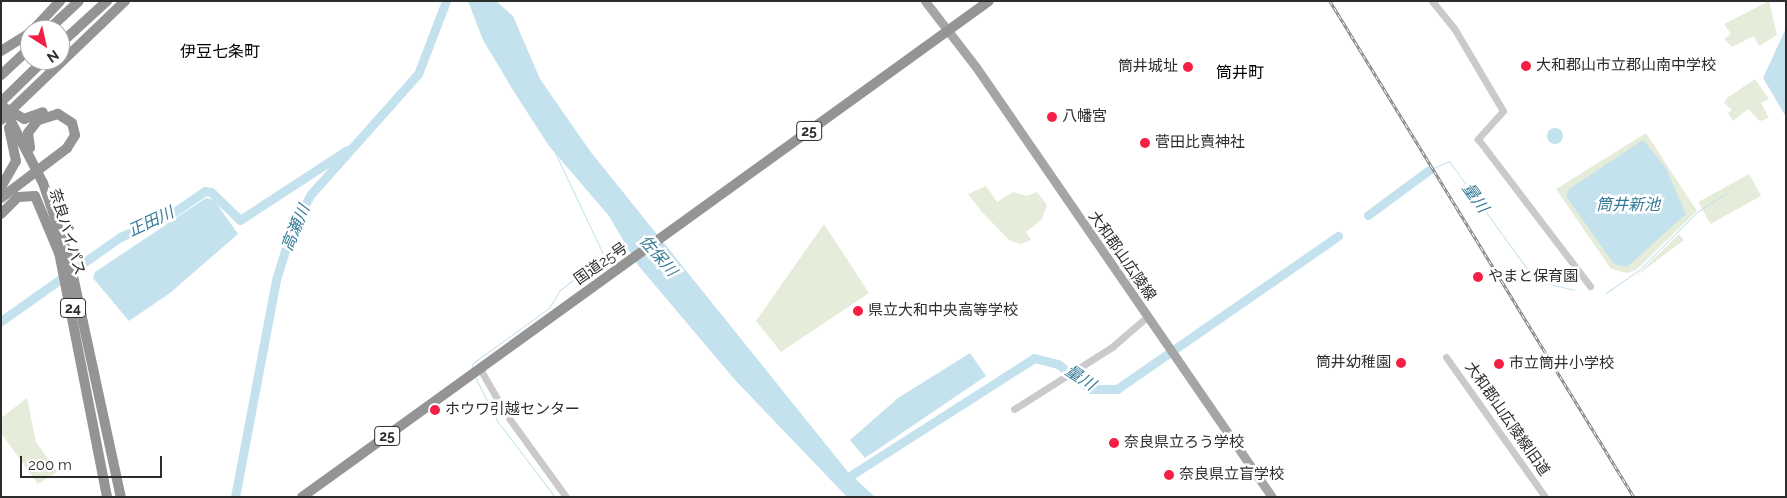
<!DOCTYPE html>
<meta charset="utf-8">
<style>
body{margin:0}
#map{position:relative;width:1787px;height:498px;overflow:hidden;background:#fff;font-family:Raleway,"Noto Sans JP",sans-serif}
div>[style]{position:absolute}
.green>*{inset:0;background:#e5ecd9;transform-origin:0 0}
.water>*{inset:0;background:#c4e2ee}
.round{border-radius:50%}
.stream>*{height:1px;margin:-0.5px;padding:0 0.5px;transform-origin:0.5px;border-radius:0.5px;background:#c4e2ee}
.river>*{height:9px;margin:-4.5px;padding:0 4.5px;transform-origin:4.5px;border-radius:4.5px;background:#c4e2ee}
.minor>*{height:7px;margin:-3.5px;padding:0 3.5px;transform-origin:3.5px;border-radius:3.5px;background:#cacaca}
.major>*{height:9px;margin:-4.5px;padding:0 4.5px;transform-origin:4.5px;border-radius:4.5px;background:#a5a5a5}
.highway>*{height:10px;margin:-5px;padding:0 5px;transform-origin:5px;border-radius:5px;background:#949494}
.rail>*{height:3px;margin-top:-1.5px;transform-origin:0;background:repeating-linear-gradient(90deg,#fff 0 4px,#828282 0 8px);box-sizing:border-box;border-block:1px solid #828282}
.dots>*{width:14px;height:14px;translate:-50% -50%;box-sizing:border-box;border:2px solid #fff;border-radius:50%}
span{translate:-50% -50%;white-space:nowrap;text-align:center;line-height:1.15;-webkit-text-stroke:5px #fff;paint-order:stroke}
.shield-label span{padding:1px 4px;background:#fff;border:1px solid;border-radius:4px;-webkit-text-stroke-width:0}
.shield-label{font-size:14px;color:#2d2d2d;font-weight:700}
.poi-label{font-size:15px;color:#2d2d2d}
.left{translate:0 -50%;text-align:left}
.right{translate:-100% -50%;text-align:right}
.street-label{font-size:15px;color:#2d2d2d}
.neighbourhood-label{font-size:16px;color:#000}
.water-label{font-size:16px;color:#347a97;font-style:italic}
.frame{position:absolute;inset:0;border:2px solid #2d2d2d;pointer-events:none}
.north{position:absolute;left:20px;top:20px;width:50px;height:50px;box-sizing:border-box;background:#fff;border:1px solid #ababab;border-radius:50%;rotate:145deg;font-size:14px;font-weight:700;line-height:20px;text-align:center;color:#2d2d2d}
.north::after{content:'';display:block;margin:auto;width:18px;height:22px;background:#f51f43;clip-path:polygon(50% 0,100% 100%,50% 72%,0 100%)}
.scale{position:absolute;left:20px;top:456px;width:142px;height:22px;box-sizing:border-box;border:2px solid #2d2d2d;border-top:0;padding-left:6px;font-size:15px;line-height:18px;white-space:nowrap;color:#2d2d2d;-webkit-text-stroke:4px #fff;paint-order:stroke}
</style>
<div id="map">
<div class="green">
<div style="clip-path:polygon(1769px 1px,1777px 35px,1759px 46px,1754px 36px,1732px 47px,1724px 39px,1731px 34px,1724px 24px)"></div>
<div style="clip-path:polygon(1755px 79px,1769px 99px,1761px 103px,1769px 118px,1760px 121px,1748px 109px,1733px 121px,1728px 113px,1732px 110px,1724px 103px,1727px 98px)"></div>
<div style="clip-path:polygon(1646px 133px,1697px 211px,1636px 270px,1627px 273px,1611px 269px,1556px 189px)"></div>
<div style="left:1749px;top:174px;width:25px;height:58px;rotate:61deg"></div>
<div style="clip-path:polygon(986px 186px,997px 202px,1013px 192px,1027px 196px,1037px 192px,1047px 205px,1042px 219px,1026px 232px,1031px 240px,1021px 244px,1009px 240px,981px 211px,968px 194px)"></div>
<div style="clip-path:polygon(824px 224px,869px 293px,781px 352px,756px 321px)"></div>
<div style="clip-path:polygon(1679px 234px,1684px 240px,1636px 276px)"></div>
<div style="clip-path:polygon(27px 398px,36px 442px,57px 472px,38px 484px,1px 433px,1px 418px)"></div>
</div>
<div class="water">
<div style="clip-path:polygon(468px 1px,496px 1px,513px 16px,540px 79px,590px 151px,848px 472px,875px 497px,847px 497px,735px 380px,637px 264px,609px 216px,549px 146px,516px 95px,483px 40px)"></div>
<div style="clip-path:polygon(1786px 28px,1786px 117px,1763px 78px)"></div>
<div class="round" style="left:1547px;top:128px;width:16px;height:16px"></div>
<div style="clip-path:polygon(1643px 140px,1666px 168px,1686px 214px,1627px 267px,1614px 264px,1566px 196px,1569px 189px)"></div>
<div style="clip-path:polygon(206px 198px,214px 200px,238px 234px,170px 293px,129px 321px,93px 278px,95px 272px)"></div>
<div style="clip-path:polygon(970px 353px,986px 376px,865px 458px,850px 440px,898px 398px)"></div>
</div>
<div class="stream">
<div style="left:1429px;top:170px;width:22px;rotate:-24deg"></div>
<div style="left:1449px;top:161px;width:148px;rotate:54.1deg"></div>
<div style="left:1536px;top:281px;width:39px;rotate:13deg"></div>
<div style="left:1606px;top:293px;width:39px;rotate:-35deg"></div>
<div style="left:1638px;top:271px;width:83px;rotate:-45deg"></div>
<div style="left:1697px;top:212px;width:35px;rotate:-33deg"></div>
<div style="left:471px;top:369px;width:6px;rotate:-72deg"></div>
<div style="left:473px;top:363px;width:94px;rotate:-35.9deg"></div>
<div style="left:549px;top:308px;width:21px;rotate:-59deg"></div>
<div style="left:560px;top:290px;width:56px;rotate:-37.7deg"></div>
<div style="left:604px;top:256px;width:117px;rotate:-115.3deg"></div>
<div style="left:475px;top:377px;width:51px;rotate:62.9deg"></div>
<div style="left:498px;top:422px;width:94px;rotate:52.8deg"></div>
</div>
<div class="river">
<div style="left:1368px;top:215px;width:76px;rotate:-36.4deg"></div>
<div style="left:1px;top:321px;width:146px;rotate:-35.2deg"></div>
<div style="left:120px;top:237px;width:51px;rotate:-23.1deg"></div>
<div style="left:167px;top:217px;width:46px;rotate:-34.4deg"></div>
<div style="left:205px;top:191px;width:6px;rotate:9deg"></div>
<div style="left:211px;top:192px;width:40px;rotate:44deg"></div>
<div style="left:240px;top:220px;width:128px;rotate:-33.2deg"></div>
<div style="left:842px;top:481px;width:228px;rotate:-32.6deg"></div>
<div style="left:1034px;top:358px;width:25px;rotate:14deg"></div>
<div style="left:1058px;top:364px;width:41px;rotate:38deg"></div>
<div style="left:1090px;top:389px;width:27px"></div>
<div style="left:1117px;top:389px;width:269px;rotate:-34.7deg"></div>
<div style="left:235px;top:497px;width:221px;rotate:-79.3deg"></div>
<div style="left:276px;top:280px;width:54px;rotate:-72.9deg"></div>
<div style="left:292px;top:228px;width:39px;rotate:-61deg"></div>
<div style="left:311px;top:194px;width:161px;rotate:-48.3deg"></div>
<div style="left:418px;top:74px;width:78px;rotate:-69deg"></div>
</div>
<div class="minor">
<div style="left:1432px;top:1px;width:35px;rotate:51deg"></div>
<div style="left:1454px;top:28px;width:96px;rotate:59.4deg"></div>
<div style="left:1503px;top:111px;width:38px;rotate:132deg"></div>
<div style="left:1478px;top:139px;width:185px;rotate:52.7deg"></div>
<div style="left:1446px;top:357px;width:171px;rotate:54.7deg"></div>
<div style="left:480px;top:369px;width:52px;rotate:60deg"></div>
<div style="left:506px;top:414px;width:102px;rotate:54.1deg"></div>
<div style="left:1014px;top:409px;width:116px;rotate:-32.3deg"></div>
<div style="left:1112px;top:347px;width:48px;rotate:-40.7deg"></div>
</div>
<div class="major">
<div style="left:925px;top:1px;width:83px;rotate:52.3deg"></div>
<div style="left:976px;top:67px;width:522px;rotate:55.46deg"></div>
</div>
<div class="highway">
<div style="left:33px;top:30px;width:40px;rotate:-47deg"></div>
<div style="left:48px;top:30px;width:42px;rotate:-43.1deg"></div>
<div style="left:60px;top:44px;width:64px;rotate:-42.5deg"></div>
<div style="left:1px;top:51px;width:34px;rotate:-32deg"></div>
<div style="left:1px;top:75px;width:40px;rotate:-43deg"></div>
<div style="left:1px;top:102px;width:91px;rotate:62.6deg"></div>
<div style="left:43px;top:183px;width:83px;rotate:71.1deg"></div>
<div style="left:70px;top:262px;width:240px;rotate:77.8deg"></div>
<div style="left:1px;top:102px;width:60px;rotate:-44.3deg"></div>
<div style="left:7px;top:109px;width:20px;rotate:30deg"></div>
<div style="left:24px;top:119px;width:20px;rotate:-20deg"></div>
<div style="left:1px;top:120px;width:172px;rotate:-43.8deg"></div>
<div style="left:1px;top:187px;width:30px;rotate:-60deg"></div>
<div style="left:16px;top:161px;width:34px;rotate:-102deg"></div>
<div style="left:1px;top:198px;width:83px;rotate:-37.1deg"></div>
<div style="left:67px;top:148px;width:15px;rotate:-58deg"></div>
<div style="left:75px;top:135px;width:12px;rotate:-104deg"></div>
<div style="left:72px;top:123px;width:17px;rotate:-147deg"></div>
<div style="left:58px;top:114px;width:21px;rotate:163deg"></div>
<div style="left:38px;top:120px;width:16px;rotate:128deg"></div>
<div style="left:28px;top:133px;width:15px;rotate:82deg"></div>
<div style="left:1px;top:214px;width:24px;rotate:-45deg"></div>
<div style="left:18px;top:197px;width:17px;rotate:-3deg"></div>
<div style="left:35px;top:196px;width:62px;rotate:67.2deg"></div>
<div style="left:58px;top:247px;width:255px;rotate:78.9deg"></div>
<div style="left:302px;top:497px;width:847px;rotate:-35.83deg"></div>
</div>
<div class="rail">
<div style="left:1330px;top:1px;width:582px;rotate:58.5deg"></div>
</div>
<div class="dots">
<div style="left:1526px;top:66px;background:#f51f43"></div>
<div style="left:1188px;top:67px;background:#f51f43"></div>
<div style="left:1052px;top:117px;background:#f51f43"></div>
<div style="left:1145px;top:143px;background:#f51f43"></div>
<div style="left:1478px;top:277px;background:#f51f43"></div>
<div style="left:858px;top:311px;background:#f51f43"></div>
<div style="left:1401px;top:363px;background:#f51f43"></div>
<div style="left:1499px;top:364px;background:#f51f43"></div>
<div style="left:435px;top:410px;background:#f51f43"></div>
<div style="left:1114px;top:443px;background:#f51f43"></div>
<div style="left:1169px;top:475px;background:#f51f43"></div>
</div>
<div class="shield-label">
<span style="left:809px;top:131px">25</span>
<span style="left:73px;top:308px">24</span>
<span style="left:387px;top:436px">25</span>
</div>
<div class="poi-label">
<span class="left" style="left:1536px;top:66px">大和郡山市立郡山南中学校</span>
<span class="right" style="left:1178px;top:67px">筒井城址</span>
<span class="left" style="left:1062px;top:117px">八幡宮</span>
<span class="left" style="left:1155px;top:143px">菅田比賣神社</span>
<span class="left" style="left:1488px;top:277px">やまと保育園</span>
<span class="left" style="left:868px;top:311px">県立大和中央高等学校</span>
<span class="right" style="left:1391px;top:363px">筒井幼稚園</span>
<span class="left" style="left:1509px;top:364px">市立筒井小学校</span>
<span class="left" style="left:445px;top:410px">ホウワ引越センター</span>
<span class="left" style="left:1124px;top:443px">奈良県立ろう学校</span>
<span class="left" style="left:1179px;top:475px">奈良県立盲学校</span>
</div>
<div class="street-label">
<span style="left:67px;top:232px;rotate:73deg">奈良バイパス</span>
<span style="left:1122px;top:256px;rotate:55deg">大和郡山広陵線</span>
<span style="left:601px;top:264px;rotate:-35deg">国道25号</span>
<span style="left:1507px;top:419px;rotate:55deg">大和郡山広陵線旧道</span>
</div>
<div class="neighbourhood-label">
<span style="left:220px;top:52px">伊豆七条町</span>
<span style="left:1240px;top:73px">筒井町</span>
</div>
<div class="water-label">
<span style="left:1475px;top:198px;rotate:54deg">量川</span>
<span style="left:1628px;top:205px">筒井新池</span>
<span style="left:151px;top:222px;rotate:-25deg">正田川</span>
<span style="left:296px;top:228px;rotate:-67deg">高瀬川</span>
<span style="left:658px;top:256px;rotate:49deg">佐保川</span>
<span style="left:1080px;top:378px;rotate:33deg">量川</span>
</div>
<div class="frame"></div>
<div class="north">N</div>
<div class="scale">200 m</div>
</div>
